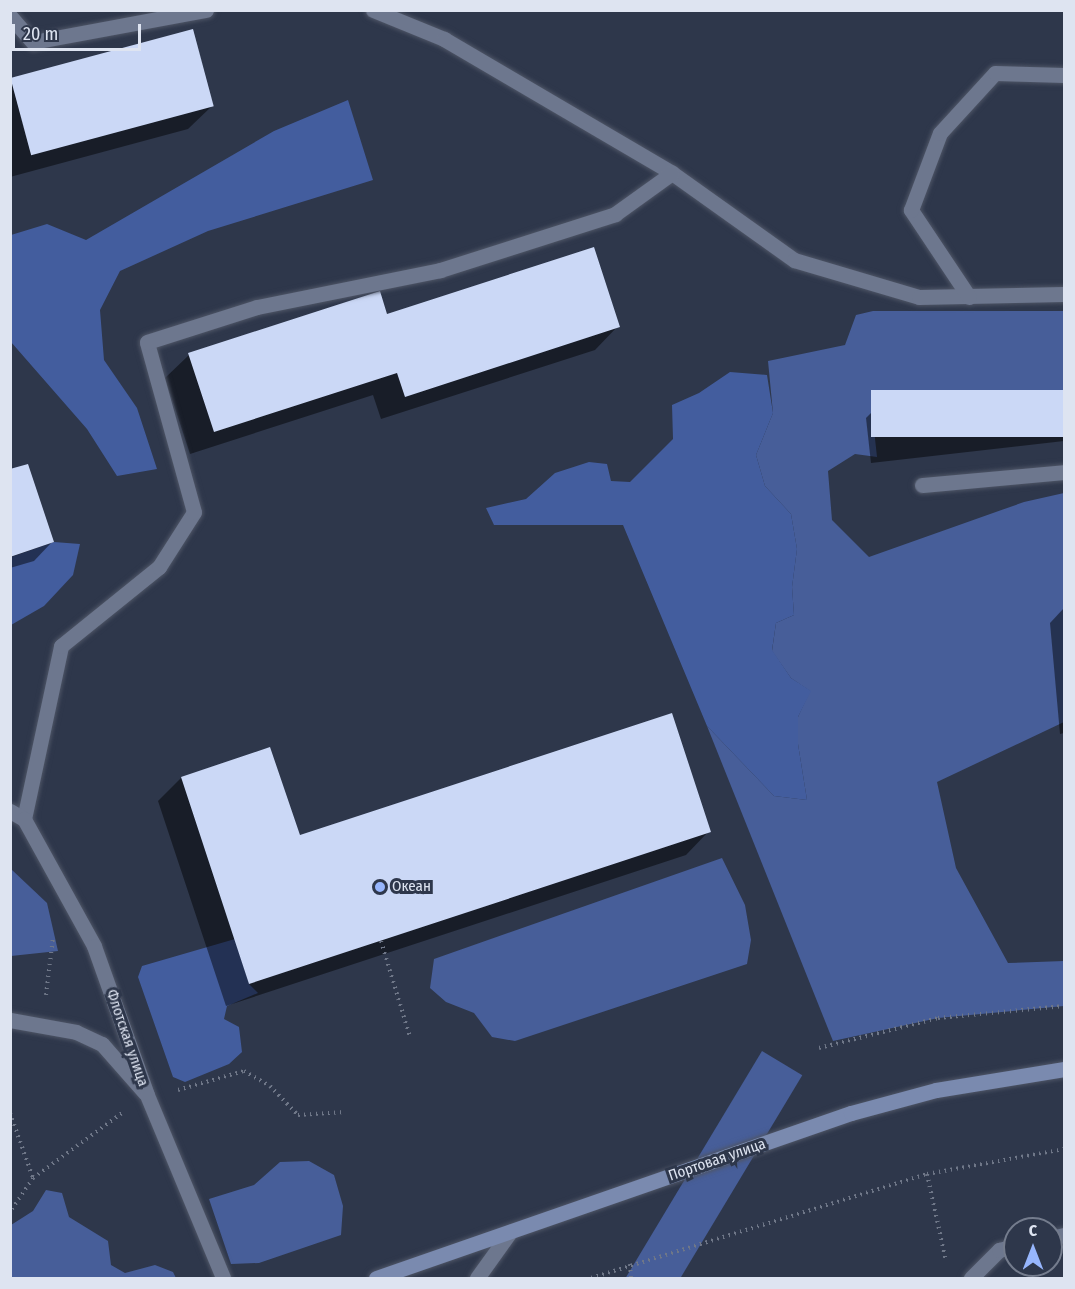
<!DOCTYPE html>
<meta charset="utf-8">
<style>
body{margin:0}
#map{position:relative;width:1075px;height:1289px;overflow:hidden;background:#2e374b;font-family:"Fira Sans Condensed",sans-serif}
div>[style]{position:absolute}
.green>*{inset:0;background:#475e99;transform-origin:0 0}
.forest>*{inset:0;background:#435d9e}
.shadow>*{inset:0;background:#0007}
.building>*{inset:0;background:#cbd8f6;transform-origin:0 0}
.path>*{height:4px;margin-top:-2px;transform-origin:0;background:repeating-linear-gradient(90deg,#6f7788 0 1.5px,transparent 0 6px)}
.roads{filter:drop-shadow(0 0 2px #4e5566) drop-shadow(0 0 2px #4e5566)}
.lane>*{height:15px;margin:-7.5px;padding:0 7.5px;transform-origin:7.5px;border-radius:7.5px;background:#6d778e}
.street>*{height:15px;margin:-7.5px;padding:0 7.5px;transform-origin:7.5px;border-radius:7.5px;background:#6d778e}
.secondary>*{height:15px;margin:-7.5px;padding:0 7.5px;transform-origin:7.5px;border-radius:7.5px;background:#7a8aaf}
.dots>*{width:16px;height:16px;translate:-50% -50%;box-sizing:border-box;border:3px solid #2e374b;border-radius:50%}
span{translate:-50% -50%;white-space:nowrap;text-align:center;line-height:1.15;-webkit-text-stroke:6px #2e374b;paint-order:stroke}
.poi-label{font-size:15px;color:#dee4f1}
.left{translate:0 -50%;text-align:left}
.street-label{font-size:15px;color:#dee4f1}
.frame{position:absolute;inset:0;border:12px solid #dee4f1;pointer-events:none}
.north{position:absolute;left:1003px;top:1217px;width:60px;height:60px;box-sizing:border-box;background:#2e374b;border:2px solid #747c8d;border-radius:50%;rotate:0deg;font-size:16px;font-weight:700;line-height:24px;text-align:center;color:#dee4f1}
.north::after{content:'';display:block;margin:auto;width:21px;height:27px;background:#97b6fd;clip-path:polygon(50% 0,100% 100%,50% 72%,0 100%)}
.scale{position:absolute;left:12px;top:24px;width:129px;height:27px;box-sizing:border-box;border:3px solid #dee4f1;border-top:0;padding-left:8px;font-size:18px;line-height:21px;white-space:nowrap;color:#dee4f1;-webkit-text-stroke:4px #2e374b;paint-order:stroke}
</style>
<div id="map">
<div class="green">
<div style="clip-path:polygon(873px 311px,1064px 311px,1064px 390px,872px 411px,877px 457px,855px 454px,828px 471px,832px 520px,869px 557px,1024px 502px,1064px 493px,1064px 722px,937px 782px,956px 868px,1008px 963px,1064px 961px,1064px 1006px,938px 1018px,833px 1041px,707px 726px,774px 796px,807px 800px,798px 744px,798px 717px,810px 691px,791px 678px,772px 651px,776px 623px,794px 615px,792px 587px,797px 549px,791px 514px,765px 486px,756px 455px,773px 413px,768px 361px,845px 345px,856px 315px)"></div>
<div style="clip-path:polygon(722px 858px,745px 905px,751px 940px,747px 964px,515px 1041px,492px 1037px,474px 1013px,446px 1002px,430px 988px,434px 959px)"></div>
<div style="clip-path:polygon(11px 869px,47px 903px,58px 951px,11px 956px)"></div>
<div style="left:762px;top:1051px;width:47px;height:400px;rotate:31deg"></div>
<div style="clip-path:polygon(309px 1161px,334px 1175px,343px 1206px,341px 1235px,259px 1263px,231px 1264px,209px 1199px,254px 1185px,280px 1162px)"></div>
<div style="clip-path:polygon(46px 1190px,62px 1193px,69px 1217px,108px 1241px,111px 1265px,125px 1273px,155px 1265px,173px 1272px,176px 1278px,11px 1278px,11px 1225px,33px 1211px)"></div>
</div>
<div class="forest">
<div style="clip-path:polygon(348px 100px,373px 180px,208px 231px,120px 271px,100px 310px,104px 360px,137px 408px,157px 469px,117px 476px,87px 429px,11px 342px,11px 235px,47px 224px,86px 240px,274px 131px)"></div>
<div style="clip-path:polygon(730px 372px,767px 375px,773px 413px,756px 455px,765px 486px,791px 514px,797px 549px,792px 587px,794px 615px,776px 623px,772px 650px,791px 678px,811px 691px,798px 717px,798px 744px,807px 800px,774px 796px,707px 726px,623px 525px,494px 525px,486px 508px,526px 499px,555px 473px,589px 462px,607px 464px,611px 481px,630px 482px,673px 439px,672px 405px,699px 393px)"></div>
<div style="clip-path:polygon(54px 542px,80px 544px,73px 575px,44px 606px,11px 625px,11px 557px)"></div>
<div style="clip-path:polygon(235px 939px,249px 984px,258px 993px,227px 1006px,224px 1019px,239px 1027px,242px 1052px,229px 1064px,185px 1082px,173px 1077px,138px 977px,142px 966px)"></div>
</div>
<div class="shadow">
<div style="clip-path:polygon(10px 79px,212px 106px,188px 129px,10px 177px)"></div>
<div style="clip-path:polygon(618px 326px,595px 350px,381px 419px,373px 395px,190px 454px,165px 378px,189px 355px)"></div>
<div style="clip-path:polygon(1064px 391px,1064px 441px,871px 463px,866px 418px,872px 412px)"></div>
<div style="clip-path:polygon(10px 471px,52px 542px,34px 561px,10px 568px)"></div>
<div style="clip-path:polygon(1064px 608px,1064px 733px,1060px 734px,1050px 623px)"></div>
<div style="clip-path:polygon(181px 778px,299px 837px,709px 831px,686px 855px,226px 1006px,158px 801px)"></div>
</div>
<div class="building">
<div style="left:193px;top:29px;width:80px;height:189px;rotate:75deg"></div>
<div style="clip-path:polygon(594px 247px,620px 327px,405px 397px,397px 373px,214px 432px,188px 353px,380px 291px,387px 314px)"></div>
<div style="left:1064px;top:390px;width:47px;height:193px;rotate:90deg"></div>
<div style="clip-path:polygon(28px 464px,54px 542px,10px 557px,10px 469px)"></div>
<div style="clip-path:polygon(672px 713px,711px 832px,249px 984px,181px 777px,270px 747px,300px 835px)"></div>
</div>
<div class="path">
<div style="left:381px;top:941px;width:100px;rotate:73.2deg"></div>
<div style="left:46px;top:995px;width:58px;rotate:-83.1deg"></div>
<div style="left:819px;top:1048px;width:123px;rotate:-14.1deg"></div>
<div style="left:938px;top:1018px;width:127px;rotate:-5.4deg"></div>
<div style="left:178px;top:1090px;width:69px;rotate:-16.1deg"></div>
<div style="left:244px;top:1071px;width:30px;rotate:30deg"></div>
<div style="left:270px;top:1086px;width:40px;rotate:46deg"></div>
<div style="left:298px;top:1115px;width:46px;rotate:-3.7deg"></div>
<div style="left:10px;top:1113px;width:69px;rotate:70.5deg"></div>
<div style="left:33px;top:1178px;width:41px;rotate:124.1deg"></div>
<div style="left:927px;top:1174px;width:89px;rotate:77.7deg"></div>
<div style="left:33px;top:1178px;width:110px;rotate:-36.1deg"></div>
<div style="left:630px;top:1264px;width:14px;rotate:86deg"></div>
<div style="left:591px;top:1278px;width:352px;rotate:-17.2deg"></div>
<div style="left:927px;top:1174px;width:139px;rotate:-10.3deg"></div>
</div>
<div class="roads">
<div class="lane">
<div style="left:373px;top:10px;width:77px;rotate:22.2deg"></div>
<div style="left:444px;top:39px;width:264px;rotate:30.4deg"></div>
<div style="left:672px;top:173px;width:150px;rotate:35.5deg"></div>
<div style="left:794px;top:260px;width:130px;rotate:16.5deg"></div>
<div style="left:919px;top:297px;width:145px;rotate:-1.2deg"></div>
<div style="left:10px;top:16px;width:35px;rotate:49deg"></div>
<div style="left:33px;top:42px;width:176px;rotate:-10.5deg"></div>
<div style="left:969px;top:297px;width:105px;rotate:-123.7deg"></div>
<div style="left:911px;top:210px;width:82px;rotate:-69.4deg"></div>
<div style="left:940px;top:133px;width:81px;rotate:-47.5deg"></div>
<div style="left:995px;top:73px;width:69px;rotate:1.7deg"></div>
<div style="left:922px;top:485px;width:143px;rotate:-5.2deg"></div>
<div style="left:24px;top:819px;width:177px;rotate:-77.9deg"></div>
<div style="left:61px;top:646px;width:126px;rotate:-38.9deg"></div>
<div style="left:159px;top:567px;width:65px;rotate:-57.5deg"></div>
<div style="left:194px;top:512px;width:176px;rotate:-105.5deg"></div>
<div style="left:147px;top:342px;width:115px;rotate:-17.7deg"></div>
<div style="left:257px;top:307px;width:187px;rotate:-11.4deg"></div>
<div style="left:440px;top:270px;width:184px;rotate:-17.7deg"></div>
<div style="left:615px;top:214px;width:70px;rotate:-35.7deg"></div>
<div style="left:10px;top:1020px;width:67px;rotate:10.3deg"></div>
<div style="left:76px;top:1032px;width:29px;rotate:25deg"></div>
<div style="left:102px;top:1044px;width:65px;rotate:48.7deg"></div>
<div style="left:1051px;top:1238px;width:13px;rotate:-13deg"></div>
<div style="left:477px;top:1278px;width:57px;rotate:-54.3deg"></div>
<div style="left:971px;top:1278px;width:40px;rotate:-45deg"></div>
<div style="left:999px;top:1250px;width:16px;rotate:-14deg"></div>
</div>
<div class="street">
<div style="left:10px;top:811px;width:16px;rotate:30deg"></div>
<div style="left:24px;top:819px;width:145px;rotate:61.1deg"></div>
<div style="left:94px;top:946px;width:158px;rotate:70.4deg"></div>
<div style="left:147px;top:1095px;width:198px;rotate:67.4deg"></div>
</div>
<div class="secondary">
<div style="left:376px;top:1278px;width:503px;rotate:-19.16deg"></div>
<div style="left:851px;top:1113px;width:88px;rotate:-15.1deg"></div>
<div style="left:936px;top:1090px;width:130px;rotate:-9.3deg"></div>
</div>
</div>
<div class="dots">
<div style="left:380px;top:887px;background:#97b6fd"></div>
</div>
<div class="poi-label">
<span class="left" style="left:392px;top:887px">Океан</span>
</div>
<div class="street-label">
<span style="left:127px;top:1038px;rotate:71deg">Флотская улица</span>
<span style="left:717px;top:1160px;rotate:-19deg">Портовая улица</span>
</div>
<div class="frame"></div>
<div class="north">С</div>
<div class="scale">20 m</div>
</div>
